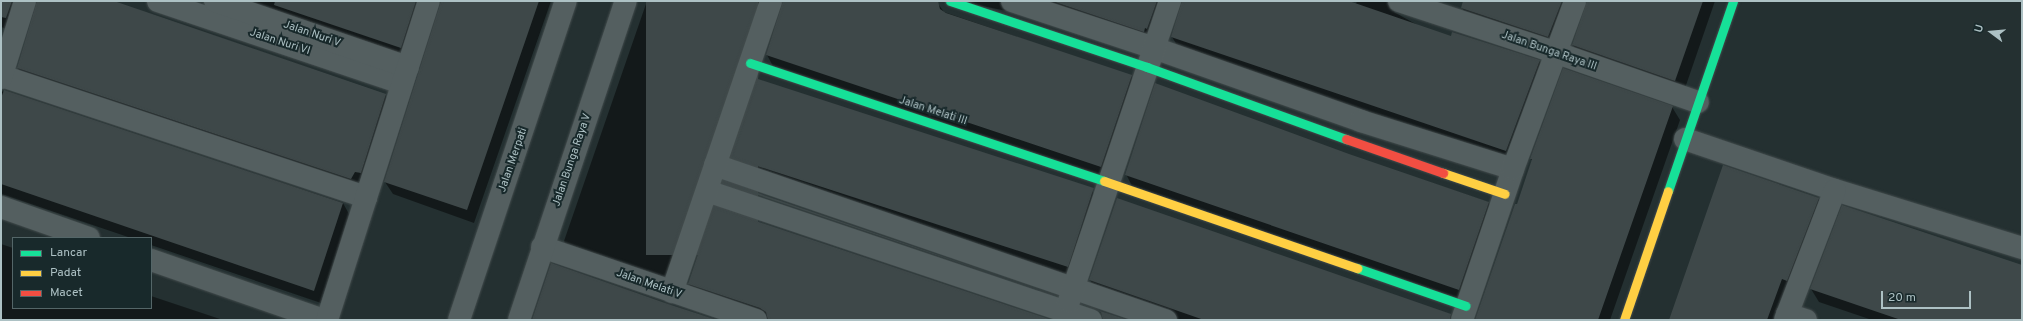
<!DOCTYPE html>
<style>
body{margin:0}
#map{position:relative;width:2023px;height:321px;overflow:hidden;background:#243031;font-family:Overpass,sans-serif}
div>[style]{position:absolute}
.shadow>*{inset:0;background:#0007}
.building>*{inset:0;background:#3e4849;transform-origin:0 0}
.roads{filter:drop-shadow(0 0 1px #424b4c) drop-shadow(0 0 1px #424b4c)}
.street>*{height:22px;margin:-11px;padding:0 11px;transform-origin:11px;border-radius:11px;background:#545f60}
.fast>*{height:9px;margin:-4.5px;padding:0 4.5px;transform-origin:4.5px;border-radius:4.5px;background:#16e098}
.slow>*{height:9px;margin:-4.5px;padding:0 4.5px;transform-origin:4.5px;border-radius:4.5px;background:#ffcf43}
.jam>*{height:9px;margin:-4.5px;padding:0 4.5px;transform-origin:4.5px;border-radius:4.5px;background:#f24e42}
span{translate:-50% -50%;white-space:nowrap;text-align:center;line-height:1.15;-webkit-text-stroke:4px #18292b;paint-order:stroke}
.street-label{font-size:11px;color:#adc1c4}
.frame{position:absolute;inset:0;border:2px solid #adc1c4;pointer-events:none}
.legend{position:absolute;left:12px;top:237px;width:140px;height:72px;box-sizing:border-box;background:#18292b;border:1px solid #546668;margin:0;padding:5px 7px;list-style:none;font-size:12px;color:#adc1c4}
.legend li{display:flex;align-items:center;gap:8px;height:20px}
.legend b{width:20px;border:1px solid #546668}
.north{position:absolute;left:1971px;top:12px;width:40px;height:40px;-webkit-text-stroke:3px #18292b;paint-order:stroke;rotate:286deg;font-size:11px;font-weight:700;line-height:16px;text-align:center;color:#adc1c4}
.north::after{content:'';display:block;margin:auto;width:14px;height:18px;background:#adc1c4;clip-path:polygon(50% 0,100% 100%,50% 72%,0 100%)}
.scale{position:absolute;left:1881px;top:291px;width:90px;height:18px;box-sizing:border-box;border:2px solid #adc1c4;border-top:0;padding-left:5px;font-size:12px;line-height:14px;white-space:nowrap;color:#adc1c4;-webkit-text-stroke:3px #18292b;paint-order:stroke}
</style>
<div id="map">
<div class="shadow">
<div style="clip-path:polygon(1px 1px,111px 1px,385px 95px,393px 108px,359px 191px,26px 81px,18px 68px,38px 2px,30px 2px,14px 31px,1px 27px)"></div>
<div style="clip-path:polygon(234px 1px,551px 1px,474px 223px,393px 194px,385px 182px,441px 2px,434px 1px,408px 60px)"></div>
<div style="clip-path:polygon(647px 1px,936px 1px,944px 12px,1131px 76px,1139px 89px,1108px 179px,774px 68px,767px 55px,783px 2px,777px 1px,672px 288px,572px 254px,564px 241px)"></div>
<div style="clip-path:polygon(957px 1px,1348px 1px,1356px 4px,1357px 1px,1417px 1px,1398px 5px,1394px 12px,1421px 27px,1452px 37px,1539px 61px,1547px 74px,1514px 163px,1180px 50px,1172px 37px,1182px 2px,1175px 2px,1155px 41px)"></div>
<div style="clip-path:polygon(1464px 1px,1715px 1px,1683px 94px,1581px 58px,1573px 45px,1588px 3px,1581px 2px,1556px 50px,1470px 22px,1462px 8px)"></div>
<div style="clip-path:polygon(1px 91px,343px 203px,350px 216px,321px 303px,151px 245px,151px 238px,131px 238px,1px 194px)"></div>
<div style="clip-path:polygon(1672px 107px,1680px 120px,1610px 320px,1476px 320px,1533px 161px,1531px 159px)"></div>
<div style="clip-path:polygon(1349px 155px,1488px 202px,1496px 216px,1466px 303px,1133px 188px,1126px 174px)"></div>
<div style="clip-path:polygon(732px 157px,1092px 191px,1100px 204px,1073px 285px,740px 170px)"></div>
<div style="clip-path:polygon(1818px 198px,1826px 212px,1780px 320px,1670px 320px)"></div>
<div style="clip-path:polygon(1px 244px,13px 248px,13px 308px,151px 308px,151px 296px,223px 320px,1px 320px)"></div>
<div style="clip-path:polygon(2022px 266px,2022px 320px,1872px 320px,1819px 302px,1811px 289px)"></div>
<div style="clip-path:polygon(1090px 280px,1450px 315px,1453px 320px,1175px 320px,1098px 293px)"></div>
<div style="clip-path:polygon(689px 284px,1049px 320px,765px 320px,697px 297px)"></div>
</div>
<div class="building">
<div style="clip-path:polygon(1px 1px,12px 1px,6px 18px,1px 17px)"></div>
<div style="clip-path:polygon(37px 1px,114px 1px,386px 94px,361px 173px,355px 172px,351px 179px,17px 68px)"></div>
<div style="clip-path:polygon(275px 1px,416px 1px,401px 48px,274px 5px)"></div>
<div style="clip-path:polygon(441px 1px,539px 1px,467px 210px,384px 182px)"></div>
<div style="left:646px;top:1px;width:112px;height:254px"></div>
<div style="clip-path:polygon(783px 1px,938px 1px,940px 9px,946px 13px,1132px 75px,1101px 167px,766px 55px)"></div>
<div style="clip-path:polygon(1052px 1px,1157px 1px,1147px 29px,1145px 28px,1144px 32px)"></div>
<div style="clip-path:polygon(1182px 1px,1349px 1px,1451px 36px,1452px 32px,1540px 60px,1506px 151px,1171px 37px)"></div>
<div style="clip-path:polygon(1463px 1px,1562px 1px,1548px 37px,1461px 8px)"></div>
<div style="clip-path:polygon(1587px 1px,1703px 1px,1675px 81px,1572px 45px)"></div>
<div style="clip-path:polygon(1563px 68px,1673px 106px,1598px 320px,1475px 320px,1515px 204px,1517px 204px,1532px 159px,1530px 159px)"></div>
<div style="left:758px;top:79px;width:353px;height:83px;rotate:18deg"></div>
<div style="clip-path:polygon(1155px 83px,1349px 154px,1489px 202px,1459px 290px,1125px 175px)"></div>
<div style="clip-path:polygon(4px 90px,343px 203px,314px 291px,1px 184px,1px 98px)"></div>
<div style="clip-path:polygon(1723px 165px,1819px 198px,1787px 281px,1782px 279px,1767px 320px,1669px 320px)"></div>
<div style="clip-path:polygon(723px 181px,1008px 279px,722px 183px)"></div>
<div style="clip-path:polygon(1117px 198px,1451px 314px,1450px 320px,1204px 320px,1089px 280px)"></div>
<div style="clip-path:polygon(1842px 205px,2022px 265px,2022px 320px,1901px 320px,1810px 289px)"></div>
<div style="clip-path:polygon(714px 207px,1052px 320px,768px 320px,766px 312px,760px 308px,688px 284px)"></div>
<div style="clip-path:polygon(551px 263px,668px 304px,717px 320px,532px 320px)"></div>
<div style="clip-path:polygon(1097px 310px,1128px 320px,1103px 320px,1101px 312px)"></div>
</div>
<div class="roads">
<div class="street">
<div style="left:158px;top:1px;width:257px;rotate:18.6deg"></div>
<div style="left:215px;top:1px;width:204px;rotate:18.9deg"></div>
<div style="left:1012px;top:1px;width:150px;rotate:18.3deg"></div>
<div style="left:1154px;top:48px;width:219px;rotate:19.4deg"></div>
<div style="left:1361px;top:121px;width:159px;rotate:17.5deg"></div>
<div style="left:1399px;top:1px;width:166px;rotate:18.2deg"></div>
<div style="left:1557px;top:53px;width:149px;rotate:19.2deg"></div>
<div style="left:2px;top:76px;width:384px;rotate:18.4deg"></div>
<div style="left:1px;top:78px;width:81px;rotate:-72.7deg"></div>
<div style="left:1685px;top:139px;width:158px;rotate:18.8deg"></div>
<div style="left:1835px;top:190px;width:196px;rotate:17.2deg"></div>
<div style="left:715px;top:165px;width:477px;rotate:19deg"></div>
<div style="left:707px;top:191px;width:405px;rotate:18.6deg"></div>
<div style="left:1px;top:207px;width:93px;rotate:19.4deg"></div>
<div style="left:542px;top:247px;width:226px;rotate:18.8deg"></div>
<div style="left:151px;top:260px;width:182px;rotate:19.2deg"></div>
<div style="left:672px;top:292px;width:307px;rotate:-71.2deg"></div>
<div style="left:1069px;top:301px;width:317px;rotate:-71.4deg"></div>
<div style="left:1787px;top:314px;width:20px;rotate:18deg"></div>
<div style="left:327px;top:320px;width:335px;rotate:-72.3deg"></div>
<div style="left:459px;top:320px;width:336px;rotate:-71.5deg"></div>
<div style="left:519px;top:320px;width:336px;rotate:-71.5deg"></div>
<div style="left:1462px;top:320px;width:159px;rotate:-71.3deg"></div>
<div style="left:1513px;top:169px;width:179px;rotate:-69.7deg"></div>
<div style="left:1785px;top:320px;width:139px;rotate:-69deg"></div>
</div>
<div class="fast">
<div style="left:950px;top:1px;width:208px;rotate:18.5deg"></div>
<div style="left:1147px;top:67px;width:212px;rotate:19.9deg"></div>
<div style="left:750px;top:63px;width:373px;rotate:18.4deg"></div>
<div style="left:1668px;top:191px;width:201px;rotate:-71.1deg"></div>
<div style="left:1357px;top:268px;width:115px;rotate:19.2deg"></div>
</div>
<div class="slow">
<div style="left:1443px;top:173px;width:65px;rotate:18.7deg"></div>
<div style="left:1104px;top:181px;width:268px;rotate:19deg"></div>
<div style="left:1624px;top:320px;width:136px;rotate:-71.2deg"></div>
</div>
<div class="jam">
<div style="left:1346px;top:139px;width:103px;rotate:19.3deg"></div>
</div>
</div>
<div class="street-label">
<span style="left:312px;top:34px;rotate:19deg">Jalan Nuri V</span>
<span style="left:280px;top:42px;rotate:18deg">Jalan Nuri VI</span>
<span style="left:1549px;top:51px;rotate:19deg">Jalan Bunga Raya III</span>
<span style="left:933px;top:111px;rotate:18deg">Jalan Melati III</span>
<span style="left:513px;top:160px;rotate:-71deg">Jalan Merpati</span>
<span style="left:572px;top:160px;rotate:-71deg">Jalan Bunga Raya V</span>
<span style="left:649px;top:284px;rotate:19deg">Jalan Melati V</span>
</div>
<div class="frame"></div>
<ul class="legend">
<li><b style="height:5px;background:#16e098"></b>Lancar</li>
<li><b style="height:5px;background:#ffcf43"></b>Padat</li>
<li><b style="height:5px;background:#f24e42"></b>Macet</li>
</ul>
<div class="north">U</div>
<div class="scale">20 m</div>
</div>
